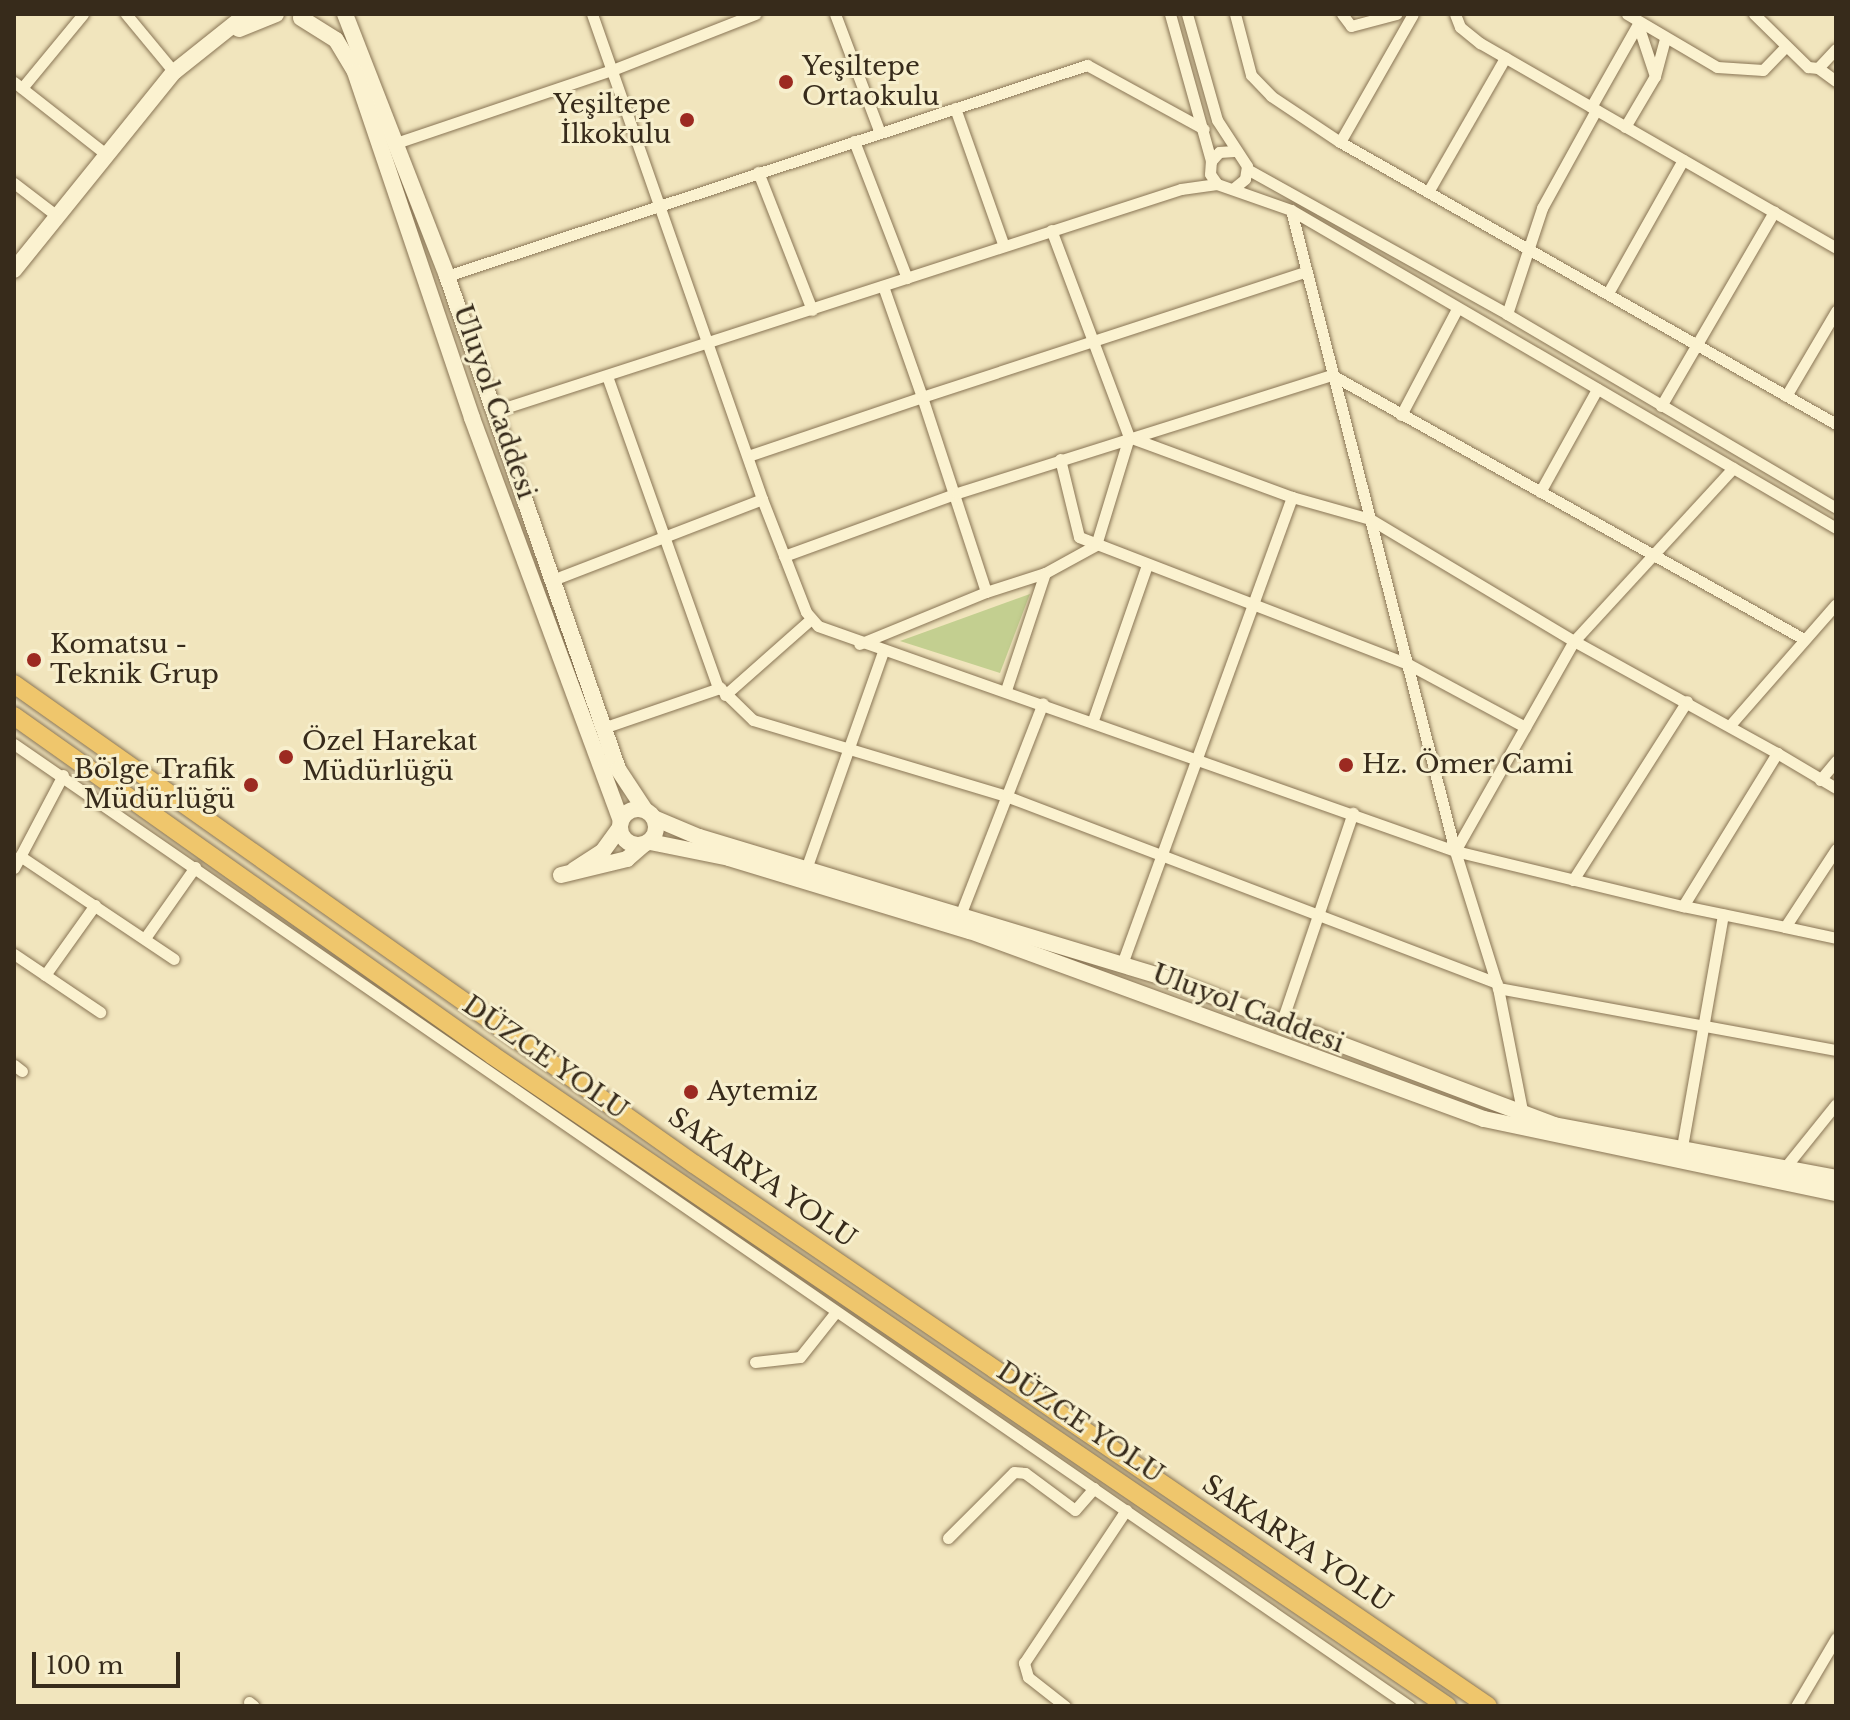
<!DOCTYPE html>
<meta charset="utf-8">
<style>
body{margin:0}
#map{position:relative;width:1850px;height:1720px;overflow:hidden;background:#f1e5bd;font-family:"Libre Baskerville",serif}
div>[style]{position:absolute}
.green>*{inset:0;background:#c3cf90}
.roads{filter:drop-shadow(0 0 2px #897555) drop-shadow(0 0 2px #897555)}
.minor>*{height:11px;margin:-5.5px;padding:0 5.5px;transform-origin:5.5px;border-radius:5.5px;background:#fbf2d0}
.secondary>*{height:16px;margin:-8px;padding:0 8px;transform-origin:8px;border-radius:8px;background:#fbf2d0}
.secondary>.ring{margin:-8px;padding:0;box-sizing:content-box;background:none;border:16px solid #fbf2d0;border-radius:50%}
.trunk>*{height:18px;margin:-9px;padding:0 9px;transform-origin:9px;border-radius:9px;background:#efc66c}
.dots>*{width:22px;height:22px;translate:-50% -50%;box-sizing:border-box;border:4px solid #f7efcd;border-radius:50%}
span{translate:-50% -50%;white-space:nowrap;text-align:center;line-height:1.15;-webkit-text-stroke:6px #f7efcd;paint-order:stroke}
.poi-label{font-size:26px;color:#372b1b}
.left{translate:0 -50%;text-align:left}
.right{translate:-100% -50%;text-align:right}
.street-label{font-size:26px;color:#372b1b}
.frame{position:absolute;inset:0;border:16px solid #372b1b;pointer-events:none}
.scale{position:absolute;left:32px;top:1652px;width:148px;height:36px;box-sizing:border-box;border:4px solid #372b1b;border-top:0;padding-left:10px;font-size:24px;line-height:28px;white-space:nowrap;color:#372b1b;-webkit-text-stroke:6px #f7efcd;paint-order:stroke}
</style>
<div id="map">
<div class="green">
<div style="clip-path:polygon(1030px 594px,1000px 673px,900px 641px)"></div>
</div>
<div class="roads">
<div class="minor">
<div style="left:126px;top:14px;width:75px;rotate:50.4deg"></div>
<div style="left:592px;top:14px;width:514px;rotate:70.68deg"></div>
<div style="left:762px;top:499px;width:121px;rotate:68.7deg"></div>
<div style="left:806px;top:612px;width:18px;rotate:49deg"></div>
<div style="left:818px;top:626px;width:676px;rotate:19.45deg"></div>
<div style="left:1455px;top:851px;width:235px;rotate:13.6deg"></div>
<div style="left:1683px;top:906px;width:104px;rotate:11.6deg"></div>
<div style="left:1785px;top:927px;width:93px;rotate:-56.8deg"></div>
<div style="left:835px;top:14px;width:127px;rotate:69.3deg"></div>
<div style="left:1170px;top:14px;width:153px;rotate:74.4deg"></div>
<div style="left:1187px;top:14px;width:110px;rotate:74.2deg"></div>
<div style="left:1217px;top:120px;width:55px;rotate:56.9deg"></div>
<div style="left:1247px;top:166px;width:13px;rotate:99deg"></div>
<div style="left:1245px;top:179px;width:13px;rotate:141deg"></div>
<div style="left:1235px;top:14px;width:63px;rotate:75.3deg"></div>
<div style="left:1251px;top:75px;width:29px;rotate:46deg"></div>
<div style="left:1271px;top:96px;width:83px;rotate:33.7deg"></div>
<div style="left:1340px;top:142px;width:571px;rotate:29.62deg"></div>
<div style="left:1342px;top:14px;width:15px;rotate:53deg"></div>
<div style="left:1351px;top:26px;width:47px;rotate:-14.9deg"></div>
<div style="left:1455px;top:14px;width:14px;rotate:69deg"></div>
<div style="left:1460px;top:27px;width:26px;rotate:39deg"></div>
<div style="left:1480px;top:43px;width:411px;rotate:29.9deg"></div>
<div style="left:1627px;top:14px;width:104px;rotate:30.5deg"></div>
<div style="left:1717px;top:67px;width:46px;rotate:3.7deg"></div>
<div style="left:1763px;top:70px;width:33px;rotate:-46deg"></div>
<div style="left:1754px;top:14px;width:76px;rotate:44.5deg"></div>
<div style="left:1808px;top:67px;width:10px;rotate:6deg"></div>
<div style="left:1818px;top:68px;width:26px;rotate:-47deg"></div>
<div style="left:1638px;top:25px;width:54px;rotate:71.6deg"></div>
<div style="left:1818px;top:68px;width:22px;rotate:36deg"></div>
<div style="left:14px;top:82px;width:118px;rotate:38.1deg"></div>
<div style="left:22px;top:88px;width:96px;rotate:-50.5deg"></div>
<div style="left:1591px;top:107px;width:98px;rotate:-60.5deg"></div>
<div style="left:955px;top:108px;width:146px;rotate:70.5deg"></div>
<div style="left:1625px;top:127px;width:59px;rotate:-59.5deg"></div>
<div style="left:1655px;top:76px;width:39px;rotate:-75deg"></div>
<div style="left:854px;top:141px;width:147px;rotate:68.9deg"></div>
<div style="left:1340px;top:142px;width:147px;rotate:-60.3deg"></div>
<div style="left:396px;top:143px;width:228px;rotate:-18.7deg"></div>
<div style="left:612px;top:70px;width:154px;rotate:-21.4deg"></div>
<div style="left:1247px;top:169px;width:298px;rotate:29.1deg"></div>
<div style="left:1507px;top:314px;width:382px;rotate:30.5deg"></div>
<div style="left:758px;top:172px;width:148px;rotate:68.6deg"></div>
<div style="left:14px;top:183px;width:54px;rotate:37.5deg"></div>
<div style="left:1217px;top:184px;width:12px;rotate:-125deg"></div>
<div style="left:1210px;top:174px;width:13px;rotate:-86deg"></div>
<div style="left:1211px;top:161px;width:12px;rotate:-48deg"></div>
<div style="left:1219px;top:152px;width:15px;rotate:-4deg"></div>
<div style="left:1428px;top:192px;width:155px;rotate:-60.1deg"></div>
<div style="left:1291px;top:210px;width:662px;rotate:75.65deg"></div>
<div style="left:1455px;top:851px;width:144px;rotate:72.6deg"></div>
<div style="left:1498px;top:988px;width:130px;rotate:78.9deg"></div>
<div style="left:447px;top:276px;width:674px;rotate:-18.25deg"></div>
<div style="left:1087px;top:65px;width:133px;rotate:28.7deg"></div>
<div style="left:883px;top:286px;width:118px;rotate:70.6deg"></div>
<div style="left:922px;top:397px;width:402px;rotate:-18.1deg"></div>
<div style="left:1608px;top:293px;width:153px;rotate:-60.6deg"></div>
<div style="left:1507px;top:314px;width:112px;rotate:-71.7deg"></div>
<div style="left:1542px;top:208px;width:112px;rotate:-61.1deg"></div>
<div style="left:607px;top:376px;width:328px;rotate:70.4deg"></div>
<div style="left:717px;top:685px;width:50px;rotate:44.2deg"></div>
<div style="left:753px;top:720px;width:264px;rotate:16.7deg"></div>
<div style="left:1006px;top:796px;width:525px;rotate:20.85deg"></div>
<div style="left:1786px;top:396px;width:99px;rotate:-59.5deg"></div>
<div style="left:1661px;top:406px;width:225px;rotate:-59.8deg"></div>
<div style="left:495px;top:411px;width:721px;rotate:-17.93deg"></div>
<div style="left:1181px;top:189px;width:36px;rotate:-8deg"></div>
<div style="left:1217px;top:184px;width:78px;rotate:19.4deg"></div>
<div style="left:1291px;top:210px;width:631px;rotate:30.26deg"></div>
<div style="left:1401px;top:415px;width:120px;rotate:-62.2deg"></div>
<div style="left:1129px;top:437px;width:174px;rotate:20.2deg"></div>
<div style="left:1292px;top:497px;width:81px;rotate:15.8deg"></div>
<div style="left:1370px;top:519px;width:238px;rotate:30.9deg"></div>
<div style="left:1574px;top:641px;width:232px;rotate:28.9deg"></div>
<div style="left:748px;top:456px;width:184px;rotate:-18.7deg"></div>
<div style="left:922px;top:397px;width:205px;rotate:71.8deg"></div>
<div style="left:986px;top:592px;width:137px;rotate:157.7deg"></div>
<div style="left:1060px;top:459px;width:80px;rotate:76.3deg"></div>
<div style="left:1079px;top:537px;width:353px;rotate:21.1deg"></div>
<div style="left:1408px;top:664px;width:133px;rotate:28.3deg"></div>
<div style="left:1540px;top:492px;width:118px;rotate:-61deg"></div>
<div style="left:784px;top:556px;width:184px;rotate:-20deg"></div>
<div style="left:957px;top:493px;width:393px;rotate:-17.5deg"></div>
<div style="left:1332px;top:375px;width:539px;rotate:29.23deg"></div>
<div style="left:555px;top:579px;width:222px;rotate:-21.1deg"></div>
<div style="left:986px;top:592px;width:62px;rotate:-17.9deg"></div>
<div style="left:1045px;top:573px;width:58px;rotate:-28.8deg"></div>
<div style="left:1096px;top:545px;width:113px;rotate:-73deg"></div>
<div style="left:1129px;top:437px;width:221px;rotate:-110.6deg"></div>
<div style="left:1006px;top:690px;width:123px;rotate:-71.6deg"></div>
<div style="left:725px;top:695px;width:115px;rotate:-41.5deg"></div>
<div style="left:1093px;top:720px;width:164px;rotate:-70.8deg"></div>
<div style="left:1731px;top:724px;width:159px;rotate:-48.8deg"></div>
<div style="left:603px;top:728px;width:124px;rotate:-18.9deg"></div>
<div style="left:14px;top:744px;width:1695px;rotate:34.59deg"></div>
<div style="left:1820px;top:780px;width:25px;rotate:-50deg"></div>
<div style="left:1455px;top:851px;width:241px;rotate:-60.5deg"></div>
<div style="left:1574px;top:641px;width:235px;rotate:-47.4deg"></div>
<div style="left:20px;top:856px;width:185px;rotate:33.8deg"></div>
<div style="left:14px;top:868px;width:105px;rotate:-62.2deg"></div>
<div style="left:806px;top:869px;width:230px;rotate:-70.5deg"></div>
<div style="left:1573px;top:880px;width:212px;rotate:-57.5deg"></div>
<div style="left:1683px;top:906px;width:180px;rotate:-58.4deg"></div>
<div style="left:1777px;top:753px;width:69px;rotate:30.7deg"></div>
<div style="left:961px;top:913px;width:225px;rotate:-68.7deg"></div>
<div style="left:1785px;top:927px;width:52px;rotate:12.2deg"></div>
<div style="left:145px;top:938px;width:87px;rotate:-54.8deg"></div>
<div style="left:14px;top:954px;width:104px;rotate:34deg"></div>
<div style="left:1122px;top:964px;width:497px;rotate:-70deg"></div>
<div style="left:45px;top:975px;width:86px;rotate:-54.5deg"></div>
<div style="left:1498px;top:988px;width:344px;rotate:10.4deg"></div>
<div style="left:1282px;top:1021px;width:220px;rotate:-71.2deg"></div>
<div style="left:14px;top:1065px;width:10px;rotate:37deg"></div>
<div style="left:1682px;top:1147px;width:236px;rotate:-80deg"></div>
<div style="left:1787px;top:1165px;width:78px;rotate:-51.2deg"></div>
<div style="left:755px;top:1362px;width:45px;rotate:-6.3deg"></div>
<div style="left:800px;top:1357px;width:56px;rotate:-51.5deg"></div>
<div style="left:948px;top:1538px;width:93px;rotate:-45deg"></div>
<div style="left:1014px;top:1472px;width:11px;rotate:5deg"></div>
<div style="left:1025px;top:1473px;width:62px;rotate:36.5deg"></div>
<div style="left:1075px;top:1510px;width:29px;rotate:-49deg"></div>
<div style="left:249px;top:1702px;width:6px;rotate:39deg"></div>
<div style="left:1065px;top:1706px;width:47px;rotate:-141.9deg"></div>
<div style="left:1028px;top:1677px;width:15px;rotate:-106deg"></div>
<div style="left:1024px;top:1663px;width:184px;rotate:-56.3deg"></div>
<div style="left:1796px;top:1706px;width:79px;rotate:-59.5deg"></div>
</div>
<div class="secondary">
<div style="left:345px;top:14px;width:281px;rotate:68.7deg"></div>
<div style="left:447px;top:276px;width:522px;rotate:70.87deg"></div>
<div style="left:618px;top:769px;width:49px;rotate:56.6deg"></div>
<div style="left:301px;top:18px;width:41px;rotate:32.2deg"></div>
<div style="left:336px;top:40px;width:37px;rotate:59deg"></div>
<div style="left:355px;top:72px;width:365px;rotate:71.3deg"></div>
<div style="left:472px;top:418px;width:429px;rotate:69.7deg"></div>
<div style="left:239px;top:29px;width:40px;rotate:-22deg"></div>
<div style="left:14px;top:270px;width:255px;rotate:-51.1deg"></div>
<div style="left:174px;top:72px;width:93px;rotate:-38.5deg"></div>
<div class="ring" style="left:620px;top:809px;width:20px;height:20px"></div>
<div style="left:654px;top:818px;width:49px;rotate:22.9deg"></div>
<div style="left:699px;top:837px;width:490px;rotate:16.8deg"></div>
<div style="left:1168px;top:979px;width:413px;rotate:20.7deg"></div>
<div style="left:1554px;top:1125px;width:287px;rotate:10.6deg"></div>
<div style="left:650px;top:842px;width:81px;rotate:11.4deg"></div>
<div style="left:729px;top:858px;width:252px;rotate:16.9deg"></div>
<div style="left:970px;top:931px;width:547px;rotate:20.09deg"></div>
<div style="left:1484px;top:1119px;width:360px;rotate:11.9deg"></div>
<div style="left:574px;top:870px;width:35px;rotate:-33deg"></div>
<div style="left:603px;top:851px;width:29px;rotate:-54deg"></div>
<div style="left:561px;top:875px;width:68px;rotate:-13.6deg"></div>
<div style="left:627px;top:859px;width:21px;rotate:-41deg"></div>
</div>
<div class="trunk">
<div style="left:14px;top:684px;width:832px;rotate:35.22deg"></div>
<div style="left:694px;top:1164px;width:961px;rotate:34.32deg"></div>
<div style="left:14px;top:716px;width:586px;rotate:35.34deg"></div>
<div style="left:492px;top:1055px;width:1156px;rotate:34.28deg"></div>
</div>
</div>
<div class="dots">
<div style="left:786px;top:82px;background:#9c2a21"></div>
<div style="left:687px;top:120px;background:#9c2a21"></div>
<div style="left:34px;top:660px;background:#9c2a21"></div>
<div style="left:286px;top:757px;background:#9c2a21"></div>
<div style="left:1346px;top:765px;background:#9c2a21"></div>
<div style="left:251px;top:785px;background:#9c2a21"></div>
<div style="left:691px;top:1092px;background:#9c2a21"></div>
</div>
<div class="poi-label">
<span class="left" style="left:802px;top:82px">Yeşiltepe<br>Ortaokulu</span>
<span class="right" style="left:671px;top:120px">Yeşiltepe<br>İlkokulu</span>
<span class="left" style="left:50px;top:660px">Komatsu -<br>Teknik Grup</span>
<span class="left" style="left:302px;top:757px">Özel Harekat<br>Müdürlüğü</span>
<span class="left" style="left:1362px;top:765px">Hz. Ömer Cami</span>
<span class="right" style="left:235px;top:785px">Bölge Trafik<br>Müdürlüğü</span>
<span class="left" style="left:707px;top:1092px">Aytemiz</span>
</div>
<div class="street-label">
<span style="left:494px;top:402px;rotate:71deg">Uluyol Caddesi</span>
<span style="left:1248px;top:1009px;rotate:21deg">Uluyol Caddesi</span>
<span style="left:545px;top:1058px;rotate:35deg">DÜZCE YOLU</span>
<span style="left:762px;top:1178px;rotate:35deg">SAKARYA YOLU</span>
<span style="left:1080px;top:1423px;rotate:34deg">DÜZCE YOLU</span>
<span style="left:1297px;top:1544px;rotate:34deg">SAKARYA YOLU</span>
</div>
<div class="frame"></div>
<div class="scale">100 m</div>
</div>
